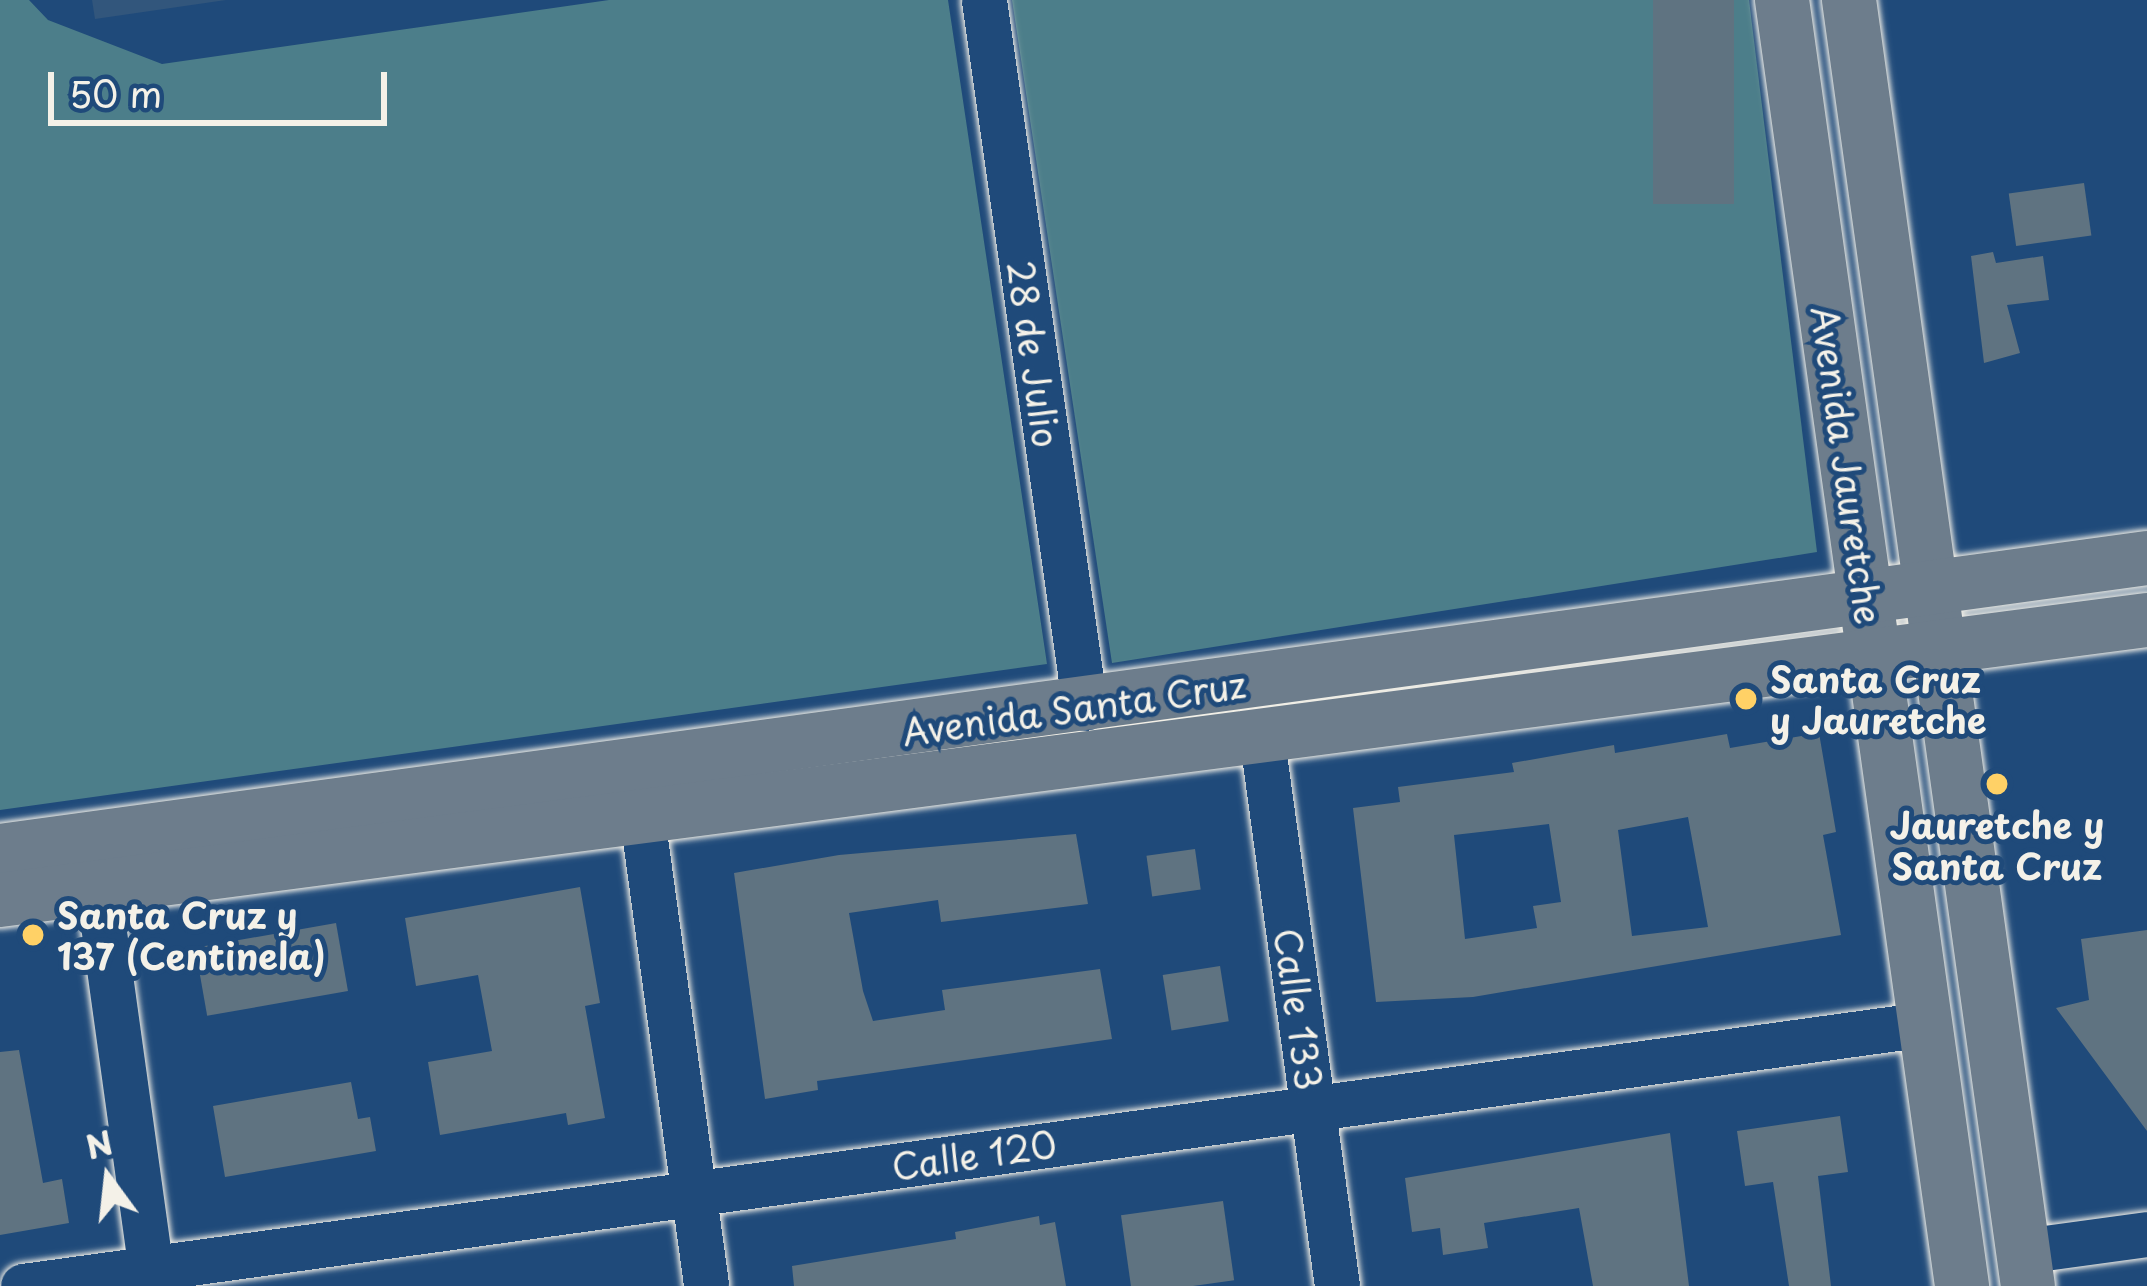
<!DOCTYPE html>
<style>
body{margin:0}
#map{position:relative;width:2147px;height:1286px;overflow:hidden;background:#1f4a7a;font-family:"Playpen Sans",sans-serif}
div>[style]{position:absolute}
.built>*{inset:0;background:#32567c}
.green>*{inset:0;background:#4c7e8a}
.building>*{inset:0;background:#5f7381;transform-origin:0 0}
.roads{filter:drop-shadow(0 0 3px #f4f1e8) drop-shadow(0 0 3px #f4f1e8)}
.minor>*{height:45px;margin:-22.5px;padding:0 22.5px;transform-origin:22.5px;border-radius:22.5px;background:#1f4a7a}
.major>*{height:54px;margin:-27px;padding:0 27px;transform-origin:27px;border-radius:27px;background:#6d7d8c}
.dots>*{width:33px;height:33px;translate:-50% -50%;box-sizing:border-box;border:6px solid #1f4a7a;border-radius:50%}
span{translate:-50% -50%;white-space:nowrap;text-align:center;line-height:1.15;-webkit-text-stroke:10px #1f4a7a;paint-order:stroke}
.street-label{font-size:36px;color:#f4f1e8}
.poi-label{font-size:36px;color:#f4f1e8;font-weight:700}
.left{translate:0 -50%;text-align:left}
.north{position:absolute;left:48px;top:1118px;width:120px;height:120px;-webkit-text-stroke:9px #1f4a7a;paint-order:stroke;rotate:345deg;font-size:33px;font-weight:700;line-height:48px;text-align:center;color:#f4f1e8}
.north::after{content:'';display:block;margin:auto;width:42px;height:54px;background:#f4f1e8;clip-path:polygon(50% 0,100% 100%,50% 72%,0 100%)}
.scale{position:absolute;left:48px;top:72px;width:339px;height:54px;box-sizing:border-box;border:6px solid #f4f1e8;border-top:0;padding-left:15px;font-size:36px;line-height:42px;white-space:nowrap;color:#f4f1e8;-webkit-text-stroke:9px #1f4a7a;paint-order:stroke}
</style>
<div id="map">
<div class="built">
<div style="clip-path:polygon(92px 0,226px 0,95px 19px)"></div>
</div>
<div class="green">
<div style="clip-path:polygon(0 0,29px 0,48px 20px,162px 64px,609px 0,948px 0,1047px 664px,0 810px)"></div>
<div style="clip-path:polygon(1012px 0,1749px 0,1817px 552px,1112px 663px)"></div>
</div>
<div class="building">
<div style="left:1653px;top:0;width:81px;height:204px"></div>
<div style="left:2084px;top:183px;width:53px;height:76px;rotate:82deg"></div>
<div style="clip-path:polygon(1993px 252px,1996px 263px,2043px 256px,2049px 300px,2007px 305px,2020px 353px,1984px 363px,1971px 256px)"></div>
<div style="clip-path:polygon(evenodd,1819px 733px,1836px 832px,1823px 835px,1841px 935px,1473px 997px,1376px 1002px,1353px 808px,1400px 802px,1398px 787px,1514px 772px,1512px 763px,1614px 745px,1615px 753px,1727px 734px,1730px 748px,1819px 733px,1688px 817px,1708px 927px,1632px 936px,1618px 830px,1688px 817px,1819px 733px,1549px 824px,1561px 902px,1533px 906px,1537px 928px,1465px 939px,1454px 835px,1549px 824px)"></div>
<div style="clip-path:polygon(1076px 834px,1088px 904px,941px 922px,938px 900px,849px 913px,863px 991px,873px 1021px,945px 1010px,942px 990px,1100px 969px,1112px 1039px,817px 1081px,818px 1090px,765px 1099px,734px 873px,839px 855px)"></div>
<div style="left:1195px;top:849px;width:41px;height:49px;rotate:82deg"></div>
<div style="clip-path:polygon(580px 887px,600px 1003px,585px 1006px,605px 1118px,568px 1125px,566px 1113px,440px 1135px,428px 1062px,492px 1051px,478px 975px,416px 986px,405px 918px)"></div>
<div style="left:336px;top:923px;width:69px;height:143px;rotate:80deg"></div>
<div style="clip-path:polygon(2147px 930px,2147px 1131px,2056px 1008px,2089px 1000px,2081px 939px)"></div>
<div style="left:1220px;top:966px;width:56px;height:58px;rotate:81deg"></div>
<div style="clip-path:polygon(19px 1050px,43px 1183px,62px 1179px,69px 1223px,0 1235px,0 1052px)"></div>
<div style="clip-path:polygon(351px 1082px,358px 1119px,370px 1117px,376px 1151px,225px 1177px,213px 1106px)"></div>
<div style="clip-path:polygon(1840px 1116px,1848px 1172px,1818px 1176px,1831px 1286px,1789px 1286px,1773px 1182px,1745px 1186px,1737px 1131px)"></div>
<div style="clip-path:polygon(1670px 1133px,1689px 1286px,1593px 1286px,1579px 1208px,1484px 1223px,1488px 1248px,1443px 1255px,1440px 1228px,1412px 1232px,1405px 1178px)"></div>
<div style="left:1223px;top:1201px;width:80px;height:103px;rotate:82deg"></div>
<div style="clip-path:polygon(1039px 1216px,1040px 1225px,1055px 1222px,1066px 1286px,794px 1286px,792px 1266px,956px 1239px,955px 1232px)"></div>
</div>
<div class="roads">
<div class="minor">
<div style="left:984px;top:0;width:715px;rotate:81.88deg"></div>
<div style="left:1261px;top:733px;width:558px;rotate:82.17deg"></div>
<div style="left:642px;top:817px;width:473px;rotate:82.2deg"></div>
<div style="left:98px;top:889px;width:401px;rotate:82.1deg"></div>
<div style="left:2023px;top:1251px;width:125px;rotate:-7.8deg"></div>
<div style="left:23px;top:1286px;width:1920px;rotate:-7.84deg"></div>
</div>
<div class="major">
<div style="left:1782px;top:0;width:1299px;rotate:82.03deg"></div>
<div style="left:1849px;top:0;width:1298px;rotate:82.08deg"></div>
<div style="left:0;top:851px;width:2167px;rotate:-7.77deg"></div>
<div style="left:0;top:900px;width:2165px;rotate:-7.43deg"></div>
</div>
</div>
<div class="dots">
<div style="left:1746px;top:699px;background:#ffd166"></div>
<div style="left:1997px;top:784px;background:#ffd166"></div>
<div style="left:33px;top:935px;background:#ffd166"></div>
</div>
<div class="street-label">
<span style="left:1034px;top:354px;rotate:82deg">28 de Julio</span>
<span style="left:1847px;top:465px;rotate:82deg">Avenida Jauretche</span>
<span style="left:1074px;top:708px;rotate:-8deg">Avenida Santa Cruz</span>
<span style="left:1299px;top:1009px;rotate:82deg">Calle 133</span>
<span style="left:974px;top:1155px;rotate:-8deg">Calle 120</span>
</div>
<div class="poi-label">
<span class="left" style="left:1770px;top:699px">Santa Cruz<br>y Jauretche</span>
<span style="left:1997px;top:845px">Jauretche y<br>Santa Cruz</span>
<span class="left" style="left:57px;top:935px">Santa Cruz y<br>137 (Centinela)</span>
</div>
<div class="north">N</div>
<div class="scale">50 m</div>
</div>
